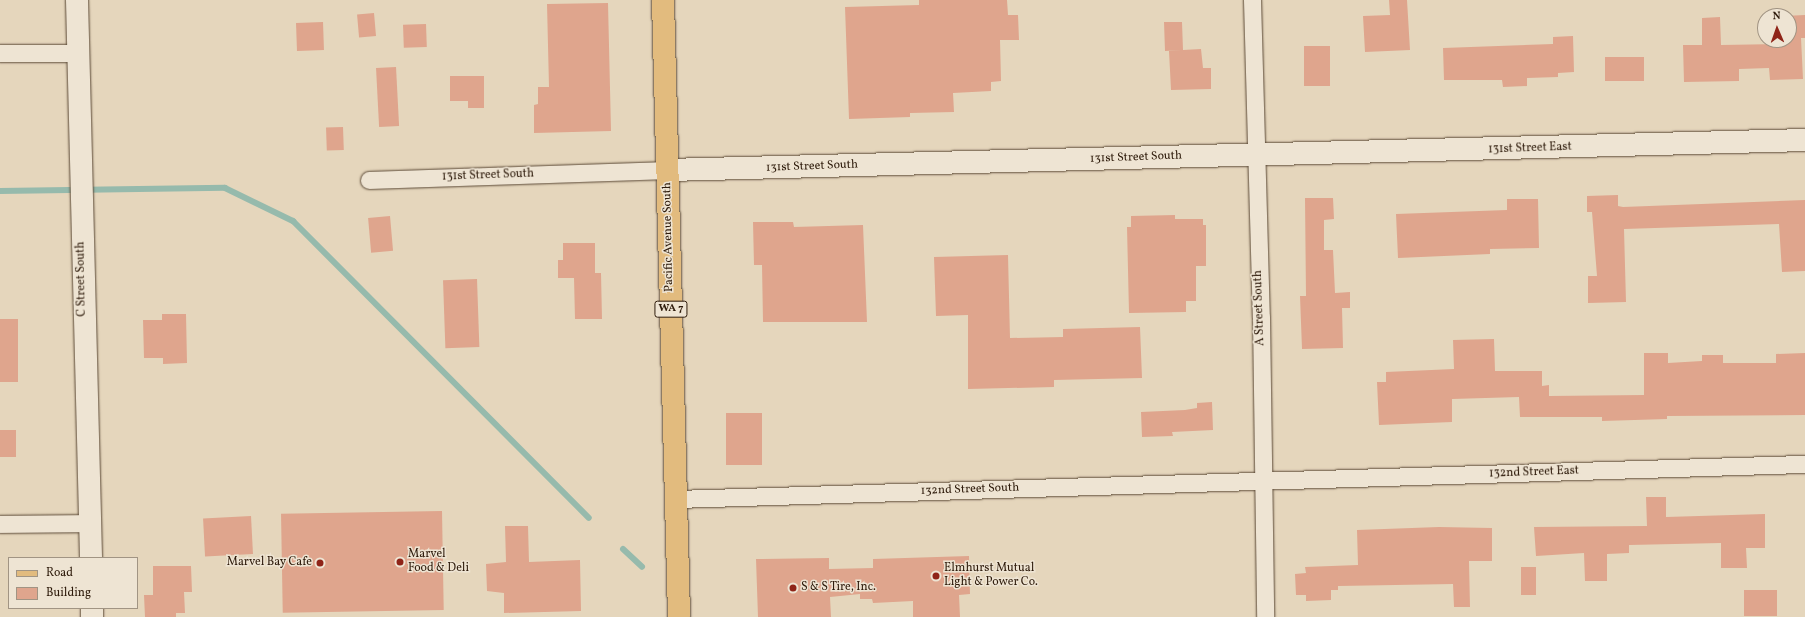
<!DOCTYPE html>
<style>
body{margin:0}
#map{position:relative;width:1805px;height:617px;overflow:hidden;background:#e5d6bc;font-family:Vollkorn,serif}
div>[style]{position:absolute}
.stream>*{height:6px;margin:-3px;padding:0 3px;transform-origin:3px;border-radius:3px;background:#96baac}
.building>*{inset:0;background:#dfa58d;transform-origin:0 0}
.roads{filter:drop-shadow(0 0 1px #5c4a37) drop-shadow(0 0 1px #5c4a37)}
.street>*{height:17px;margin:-8.5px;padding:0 8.5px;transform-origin:8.5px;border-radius:8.5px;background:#eee4d3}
.secondary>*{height:22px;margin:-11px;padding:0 11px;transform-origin:11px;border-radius:11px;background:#eee4d3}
.primary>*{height:22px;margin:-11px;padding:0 11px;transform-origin:11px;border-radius:11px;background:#e2bb7e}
.dots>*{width:11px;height:11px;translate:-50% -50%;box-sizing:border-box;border:2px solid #eee4d3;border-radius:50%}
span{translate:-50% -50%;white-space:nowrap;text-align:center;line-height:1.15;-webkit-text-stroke:3px #eee4d3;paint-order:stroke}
.shield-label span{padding:1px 3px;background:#eee4d3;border:1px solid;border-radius:3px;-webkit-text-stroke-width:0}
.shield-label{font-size:11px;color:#2e1b0b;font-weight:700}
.street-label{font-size:12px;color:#2e1b0b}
.poi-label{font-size:12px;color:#2e1b0b}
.left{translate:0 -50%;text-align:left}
.right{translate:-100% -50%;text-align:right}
.legend{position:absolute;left:8px;top:557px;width:130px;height:52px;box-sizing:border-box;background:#eee4d3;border:1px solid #a19483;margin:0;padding:5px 7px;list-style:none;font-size:12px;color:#2e1b0b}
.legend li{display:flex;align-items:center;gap:8px;height:20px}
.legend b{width:20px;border:1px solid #a19483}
.north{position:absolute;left:1757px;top:8px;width:40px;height:40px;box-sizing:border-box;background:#eee4d3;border:1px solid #a19483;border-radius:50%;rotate:358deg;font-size:11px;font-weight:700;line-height:16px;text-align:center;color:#2e1b0b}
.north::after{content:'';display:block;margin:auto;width:14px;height:18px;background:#8f2418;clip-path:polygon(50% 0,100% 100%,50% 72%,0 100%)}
</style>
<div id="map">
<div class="stream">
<div style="left:0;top:191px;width:225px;rotate:-0.8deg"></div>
<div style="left:225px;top:188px;width:76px;rotate:25.9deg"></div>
<div style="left:293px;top:221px;width:419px;rotate:45.1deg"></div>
<div style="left:623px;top:549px;width:26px;rotate:43deg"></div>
</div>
<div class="building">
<div style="clip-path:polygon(919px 0,1007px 0,1008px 15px,1018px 15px,1019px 40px,1000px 40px,1001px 81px,991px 82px,991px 91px,953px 93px,954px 112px,910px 113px,910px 117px,849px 119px,845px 7px,919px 5px)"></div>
<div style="clip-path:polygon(1389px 0,1407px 0,1410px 50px,1365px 52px,1363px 16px,1390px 15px)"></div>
<div style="clip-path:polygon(608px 3px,611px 131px,534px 133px,534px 105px,538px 104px,538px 87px,549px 87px,547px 4px)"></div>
<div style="left:374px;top:13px;width:23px;height:17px;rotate:85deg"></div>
<div style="clip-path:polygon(1805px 15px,1805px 38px,1801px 38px,1803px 79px,1770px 80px,1769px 68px,1739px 69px,1739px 81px,1684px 82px,1683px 45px,1702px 45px,1702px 18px,1720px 17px,1721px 45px,1785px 44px,1785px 40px,1789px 40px,1789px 16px,1784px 16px)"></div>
<div style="left:323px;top:22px;width:28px;height:27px;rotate:88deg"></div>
<div style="clip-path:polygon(1164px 22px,1182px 22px,1183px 50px,1201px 49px,1203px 68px,1211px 68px,1211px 89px,1171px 90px,1169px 51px,1182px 50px,1165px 51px)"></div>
<div style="left:426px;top:24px;width:23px;height:23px;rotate:88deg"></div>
<div style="clip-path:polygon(1573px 36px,1574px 72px,1558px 73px,1558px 77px,1527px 78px,1527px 86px,1503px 87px,1502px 80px,1444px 80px,1443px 48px,1553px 44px,1553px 37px)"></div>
<div style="left:1304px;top:46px;width:26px;height:40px"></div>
<div style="left:1605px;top:57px;width:39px;height:24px"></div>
<div style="left:396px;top:67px;width:59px;height:20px;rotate:87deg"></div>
<div style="clip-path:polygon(450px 76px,484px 76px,484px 108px,468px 108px,468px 101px,450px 101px)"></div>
<div style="left:343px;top:127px;width:23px;height:17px;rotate:88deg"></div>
<div style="clip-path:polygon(1618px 195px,1618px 206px,1623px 207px,1805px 200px,1805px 271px,1782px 272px,1779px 224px,1624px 229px,1626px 302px,1588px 303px,1588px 276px,1597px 276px,1592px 212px,1587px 212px,1587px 196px)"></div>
<div style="clip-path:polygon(1305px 198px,1333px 198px,1334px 219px,1324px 220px,1324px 250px,1333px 250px,1335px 293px,1350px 292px,1350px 308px,1342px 308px,1343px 348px,1302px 349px,1300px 296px,1306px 296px)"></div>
<div style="clip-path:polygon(1507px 199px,1538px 199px,1539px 248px,1490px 249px,1490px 254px,1398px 258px,1396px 214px,1507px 210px)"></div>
<div style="clip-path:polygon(1175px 215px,1175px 219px,1203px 219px,1203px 225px,1206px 225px,1206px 266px,1196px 266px,1196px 301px,1186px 301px,1186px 312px,1129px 313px,1127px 227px,1131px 227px,1131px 216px)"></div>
<div style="left:390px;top:216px;width:35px;height:22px;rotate:85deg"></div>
<div style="clip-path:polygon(753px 222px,793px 222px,794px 227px,863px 225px,867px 322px,763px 322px,762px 265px,754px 265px)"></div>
<div style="clip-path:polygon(563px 243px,595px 243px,595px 273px,601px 273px,602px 319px,575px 319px,574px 278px,558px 278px,558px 260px,563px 260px)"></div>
<div style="clip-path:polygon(1008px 255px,1010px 338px,1063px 337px,1063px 329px,1140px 327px,1142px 378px,1054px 380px,1054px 387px,968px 389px,968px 315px,936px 316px,934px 257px)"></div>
<div style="left:477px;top:279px;width:68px;height:34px;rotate:88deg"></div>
<div style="clip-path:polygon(162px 314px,186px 314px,187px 363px,163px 364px,163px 358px,144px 358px,143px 320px,162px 320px)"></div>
<div style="left:0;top:319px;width:18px;height:63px"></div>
<div style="clip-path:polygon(1494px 339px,1495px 371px,1542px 371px,1542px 386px,1549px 385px,1549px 396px,1644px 395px,1644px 353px,1668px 353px,1668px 363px,1702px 361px,1702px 355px,1723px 355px,1723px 363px,1776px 363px,1776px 354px,1805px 353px,1805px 415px,1667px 416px,1667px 419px,1602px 421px,1602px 417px,1520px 417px,1519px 397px,1452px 399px,1452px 422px,1379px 425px,1377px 382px,1386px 382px,1386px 372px,1454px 369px,1453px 340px)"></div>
<div style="clip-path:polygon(1212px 402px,1213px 430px,1172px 432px,1173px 436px,1142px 437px,1141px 412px,1185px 410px,1197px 408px,1197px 403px)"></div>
<div style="left:726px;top:413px;width:36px;height:52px"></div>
<div style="left:16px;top:430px;width:27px;height:16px;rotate:90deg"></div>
<div style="clip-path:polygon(1646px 497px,1666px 497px,1666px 517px,1765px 514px,1765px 548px,1746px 548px,1747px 568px,1721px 568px,1721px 543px,1629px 545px,1629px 553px,1607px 554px,1607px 581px,1585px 581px,1584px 553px,1536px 556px,1534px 527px,1647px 526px)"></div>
<div style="left:442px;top:511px;width:99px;height:161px;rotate:89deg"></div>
<div style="left:251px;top:516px;width:38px;height:48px;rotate:87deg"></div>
<div style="clip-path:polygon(505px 526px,528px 526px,529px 562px,580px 560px,581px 611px,504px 613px,504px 593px,487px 591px,486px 564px,506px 562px)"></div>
<div style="clip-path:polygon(1439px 527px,1492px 528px,1492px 561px,1469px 561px,1470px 607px,1454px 607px,1453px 584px,1338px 586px,1338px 590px,1331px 590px,1331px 600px,1306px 601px,1306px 595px,1296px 595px,1295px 574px,1306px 573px,1305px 567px,1358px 565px,1357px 530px)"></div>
<div style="clip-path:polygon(969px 556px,970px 594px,959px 595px,960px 617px,913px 617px,913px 601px,873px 603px,872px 599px,860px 599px,860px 594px,830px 597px,831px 617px,758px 617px,756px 559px,829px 558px,829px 569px,873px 568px,873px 559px)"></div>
<div style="clip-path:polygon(153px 566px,191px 566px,192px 592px,184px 592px,185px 613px,176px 613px,176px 617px,145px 617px,144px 595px,153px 595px)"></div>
<div style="left:1521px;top:567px;width:15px;height:28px"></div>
<div style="left:1777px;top:590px;width:26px;height:33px;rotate:90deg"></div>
</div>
<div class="roads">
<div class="street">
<div style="left:1252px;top:0;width:317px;rotate:88.4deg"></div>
<div style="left:1261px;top:317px;width:300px;rotate:89.2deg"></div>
<div style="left:0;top:53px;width:77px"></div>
<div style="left:369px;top:180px;width:299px;rotate:-1.9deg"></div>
<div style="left:676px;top:499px;width:1130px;rotate:-1.78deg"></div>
<div style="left:0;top:524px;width:90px;rotate:-0.6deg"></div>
</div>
<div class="secondary">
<div style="left:77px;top:0;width:558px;rotate:88.56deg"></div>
<div style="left:668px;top:170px;width:1137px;rotate:-1.51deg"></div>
<div style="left:92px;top:608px;width:9px;rotate:90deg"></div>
</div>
<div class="primary">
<div style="left:663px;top:0;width:617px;rotate:88.51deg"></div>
</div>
</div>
<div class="dots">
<div style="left:400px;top:562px;background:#8f2418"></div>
<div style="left:320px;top:563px;background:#8f2418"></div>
<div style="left:936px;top:576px;background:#8f2418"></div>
<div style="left:793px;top:588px;background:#8f2418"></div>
</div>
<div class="shield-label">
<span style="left:671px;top:309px">WA 7</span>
</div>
<div class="street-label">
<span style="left:1530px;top:149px;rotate:-2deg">131st Street East</span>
<span style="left:1136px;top:158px;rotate:-2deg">131st Street South</span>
<span style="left:812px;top:167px;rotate:-2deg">131st Street South</span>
<span style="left:488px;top:176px;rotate:-2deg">131st Street South</span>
<span style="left:669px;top:237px;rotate:-91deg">Pacific Avenue South</span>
<span style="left:82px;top:279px;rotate:-91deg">C Street South</span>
<span style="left:1260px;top:308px;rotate:-92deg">A Street South</span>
<span style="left:1534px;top:473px;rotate:-2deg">132nd Street East</span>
<span style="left:970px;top:490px;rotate:-2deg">132nd Street South</span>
</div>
<div class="poi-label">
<span class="left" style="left:408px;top:562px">Marvel<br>Food &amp; Deli</span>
<span class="right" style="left:312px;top:563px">Marvel Bay Cafe</span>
<span class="left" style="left:944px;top:576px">Elmhurst Mutual<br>Light &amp; Power Co.</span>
<span class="left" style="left:801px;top:588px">S &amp; S Tire, Inc.</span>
</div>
<ul class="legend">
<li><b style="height:5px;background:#e2bb7e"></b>Road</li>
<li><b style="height:11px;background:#dfa58d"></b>Building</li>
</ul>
<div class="north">N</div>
</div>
